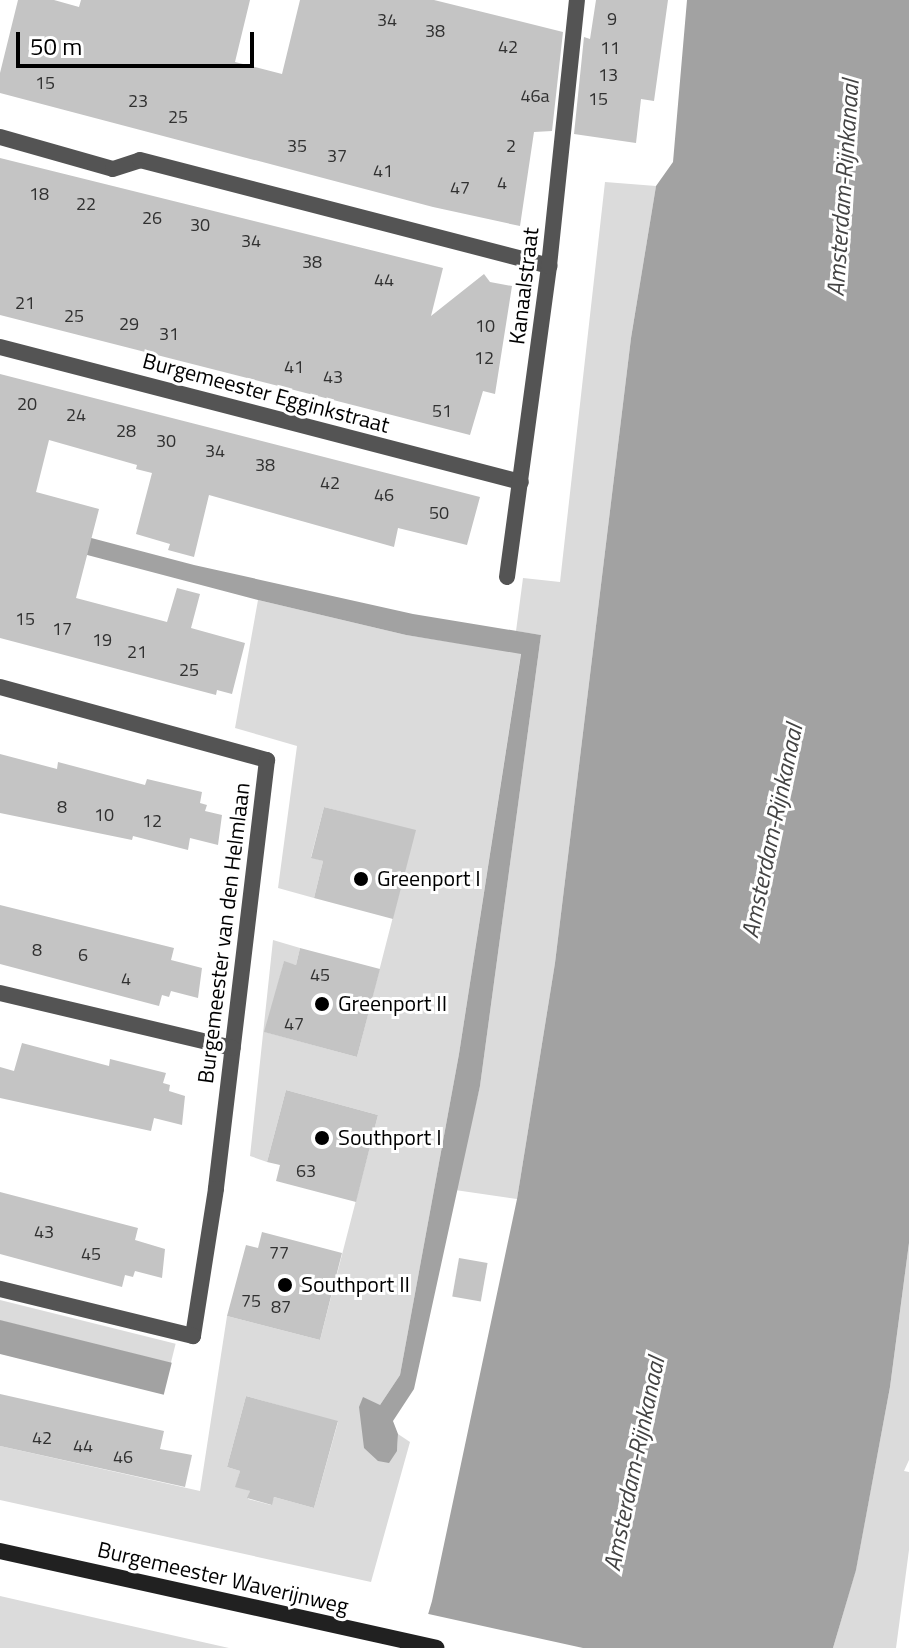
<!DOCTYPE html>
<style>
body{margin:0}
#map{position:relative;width:909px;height:1648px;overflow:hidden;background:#fff;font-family:"Titillium Web",sans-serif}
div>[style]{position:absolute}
.green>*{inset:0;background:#dbdbdb;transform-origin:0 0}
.water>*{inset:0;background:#a2a2a2;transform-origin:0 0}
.pier>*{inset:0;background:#fff}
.building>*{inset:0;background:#c4c4c4;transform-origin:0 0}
.street>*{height:16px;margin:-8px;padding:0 8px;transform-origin:8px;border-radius:8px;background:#545454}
.secondary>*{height:16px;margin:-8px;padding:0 8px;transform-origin:8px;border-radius:8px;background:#212121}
.dots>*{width:22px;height:22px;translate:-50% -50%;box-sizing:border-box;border:4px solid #fff;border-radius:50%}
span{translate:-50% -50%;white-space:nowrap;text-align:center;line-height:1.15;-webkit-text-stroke:6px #fff;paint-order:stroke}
.number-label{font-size:18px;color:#313131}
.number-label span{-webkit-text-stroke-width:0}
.street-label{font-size:22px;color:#000}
.poi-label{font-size:22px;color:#000}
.left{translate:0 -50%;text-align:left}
.water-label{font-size:24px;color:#434343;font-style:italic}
.scale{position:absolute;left:16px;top:32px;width:238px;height:36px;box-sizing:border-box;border:4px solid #000;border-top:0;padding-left:10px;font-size:24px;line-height:28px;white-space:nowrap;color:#000;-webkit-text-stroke:6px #fff;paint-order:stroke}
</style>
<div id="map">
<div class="green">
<div style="clip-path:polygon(605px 182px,656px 186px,631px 338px,555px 963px,517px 1199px,455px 1190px,480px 1086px,541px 635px,516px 631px,523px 578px,560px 582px)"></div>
<div style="clip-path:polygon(evenodd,258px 600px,406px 635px,521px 653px,459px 1054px,400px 1375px,380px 1405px,397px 1451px,398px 1434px,410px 1442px,371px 1582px,0 1500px,0 1446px,200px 1491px,227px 1316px,320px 1340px,378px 1115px,286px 1090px,267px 1162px,250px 1156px,273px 940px,300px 948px,296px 965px,284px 962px,265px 1032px,357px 1057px,415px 831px,324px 807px,311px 857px,323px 861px,314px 898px,278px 888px,297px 746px,235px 728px,258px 600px,246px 1396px,338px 1422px,314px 1508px,274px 1497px,271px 1505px,248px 1499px,250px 1491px,236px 1486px,240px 1471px,227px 1467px,246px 1396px)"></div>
<div style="clip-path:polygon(909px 1243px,909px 1460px,904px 1471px,909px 1472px,909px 1550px,896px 1648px,833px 1648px,856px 1569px,890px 1387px)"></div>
<div style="left:0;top:1300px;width:181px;height:20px;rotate:14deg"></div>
<div style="clip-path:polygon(0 1596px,118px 1623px,229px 1648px,0 1648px)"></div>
</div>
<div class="water">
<div style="clip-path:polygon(687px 0,909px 0,909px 1243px,890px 1387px,856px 1570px,833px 1648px,418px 1648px,432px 1601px,517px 1199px,555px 963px,631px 338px,656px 186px,673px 162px)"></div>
<div style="clip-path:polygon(0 514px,194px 565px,413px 614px,541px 635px,480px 1086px,414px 1389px,393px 1421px,398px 1434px,397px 1451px,389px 1463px,378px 1461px,364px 1448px,359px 1407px,363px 1397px,380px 1405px,400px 1375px,459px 1054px,521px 654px,406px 635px,258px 600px,0 532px)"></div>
<div style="left:0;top:1320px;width:177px;height:33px;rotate:14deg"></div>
</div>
<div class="pier">
<div style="clip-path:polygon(424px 1613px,583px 1648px,414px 1648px)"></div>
</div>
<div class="building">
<div style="clip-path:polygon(18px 0,54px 0,79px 7px,81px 0,250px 0,235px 62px,282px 74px,300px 0,434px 0,563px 32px,552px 131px,534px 132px,520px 226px,433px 207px,0 93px,0 73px)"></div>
<div style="clip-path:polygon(596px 0,668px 0,654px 101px,641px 99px,636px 143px,574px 134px,584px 37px,590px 39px)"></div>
<div style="clip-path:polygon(0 158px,443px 268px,431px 316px,484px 274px,490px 282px,512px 286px,495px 394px,483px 391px,470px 435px,0 315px)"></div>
<div style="clip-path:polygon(0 374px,480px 497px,467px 545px,398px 528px,394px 547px,209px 495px,194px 557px,168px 550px,170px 544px,136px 534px,152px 473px,136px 469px,137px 465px,49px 440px,36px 492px,99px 509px,76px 598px,167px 622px,177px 588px,200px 594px,191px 628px,245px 643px,232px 694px,217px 690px,216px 695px,0 638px)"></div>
<div style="clip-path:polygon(0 754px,57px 769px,58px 762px,145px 785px,147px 779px,202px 792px,200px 803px,207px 805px,205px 811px,222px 815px,218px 845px,190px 838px,188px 850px,133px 836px,132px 840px,0 813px)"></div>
<div style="clip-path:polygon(324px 807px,416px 830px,393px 919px,314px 898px,323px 861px,311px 858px)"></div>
<div style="clip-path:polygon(0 905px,174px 948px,171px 960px,202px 968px,198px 998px,171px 991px,169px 997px,162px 995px,159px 1006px,0 964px)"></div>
<div style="clip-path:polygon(300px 948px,380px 969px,357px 1057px,264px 1032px,284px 961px,296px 965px)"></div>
<div style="clip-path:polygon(22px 1043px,109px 1066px,110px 1059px,166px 1073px,163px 1083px,170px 1085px,169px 1091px,185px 1096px,182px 1125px,154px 1118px,151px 1131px,0 1098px,0 1067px,14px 1071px)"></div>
<div style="clip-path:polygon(286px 1090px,378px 1115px,356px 1202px,276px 1181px,280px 1165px,267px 1162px)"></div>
<div style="clip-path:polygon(0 1192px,138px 1228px,135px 1240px,165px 1249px,162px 1278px,135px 1271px,133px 1277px,125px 1275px,122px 1287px,0 1254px)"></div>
<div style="clip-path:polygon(262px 1232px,342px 1253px,320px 1340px,227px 1316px,246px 1245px,258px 1248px)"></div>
<div style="left:459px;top:1258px;width:29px;height:39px;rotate:10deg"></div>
<div style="clip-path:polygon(0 1394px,164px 1431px,160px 1449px,192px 1455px,185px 1487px,0 1446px)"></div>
<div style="clip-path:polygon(246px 1396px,338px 1421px,314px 1508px,274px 1497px,272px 1505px,247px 1498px,250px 1491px,235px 1487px,240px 1471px,227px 1467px)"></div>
</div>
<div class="street">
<div style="left:0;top:137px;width:117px;rotate:15.8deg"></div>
<div style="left:113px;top:169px;width:28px;rotate:-18deg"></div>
<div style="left:140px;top:160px;width:423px;rotate:14.5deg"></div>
<div style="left:0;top:347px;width:538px;rotate:14.53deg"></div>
<div style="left:507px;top:577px;width:314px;rotate:-82.3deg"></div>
<div style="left:549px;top:266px;width:267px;rotate:-84deg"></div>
<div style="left:0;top:687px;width:277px;rotate:15.3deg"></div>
<div style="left:267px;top:760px;width:432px;rotate:96.8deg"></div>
<div style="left:216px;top:1189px;width:149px;rotate:98.9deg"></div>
<div style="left:193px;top:1336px;width:199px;rotate:-166.3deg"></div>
<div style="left:0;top:993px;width:239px;rotate:13.3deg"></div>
</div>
<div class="secondary">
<div style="left:0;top:1551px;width:447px;rotate:12.5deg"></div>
</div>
<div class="dots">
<div style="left:361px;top:879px;background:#000"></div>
<div style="left:322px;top:1004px;background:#000"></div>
<div style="left:322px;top:1138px;background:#000"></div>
<div style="left:285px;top:1285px;background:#000"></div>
</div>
<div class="number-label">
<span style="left:612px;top:19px">9</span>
<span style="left:387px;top:20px">34</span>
<span style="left:435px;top:31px">38</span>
<span style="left:508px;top:47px">42</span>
<span style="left:610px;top:48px">11</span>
<span style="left:608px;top:75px">13</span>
<span style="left:45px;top:83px">15</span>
<span style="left:535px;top:96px">46a</span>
<span style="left:598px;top:99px">15</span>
<span style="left:138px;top:101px">23</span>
<span style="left:178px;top:117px">25</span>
<span style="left:297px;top:146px">35</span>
<span style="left:511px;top:146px">2</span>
<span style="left:337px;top:156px">37</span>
<span style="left:383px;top:171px">41</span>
<span style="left:502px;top:183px">4</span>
<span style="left:460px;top:188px">47</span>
<span style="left:39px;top:194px">18</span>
<span style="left:86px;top:204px">22</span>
<span style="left:152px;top:218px">26</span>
<span style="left:200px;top:225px">30</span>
<span style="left:251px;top:241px">34</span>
<span style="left:312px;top:262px">38</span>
<span style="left:384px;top:280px">44</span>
<span style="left:25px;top:303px">21</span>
<span style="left:74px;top:316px">25</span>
<span style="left:129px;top:324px">29</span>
<span style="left:485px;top:326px">10</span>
<span style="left:169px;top:334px">31</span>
<span style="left:484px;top:358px">12</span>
<span style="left:294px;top:367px">41</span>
<span style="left:333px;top:377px">43</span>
<span style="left:27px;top:404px">20</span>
<span style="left:442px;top:411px">51</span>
<span style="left:76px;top:415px">24</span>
<span style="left:126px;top:431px">28</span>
<span style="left:166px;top:441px">30</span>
<span style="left:215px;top:451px">34</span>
<span style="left:265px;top:465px">38</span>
<span style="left:330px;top:483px">42</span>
<span style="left:384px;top:495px">46</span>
<span style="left:439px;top:513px">50</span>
<span style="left:25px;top:619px">15</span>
<span style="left:62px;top:629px">17</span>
<span style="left:102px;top:640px">19</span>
<span style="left:137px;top:652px">21</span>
<span style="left:189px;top:670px">25</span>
<span style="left:62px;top:807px">8</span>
<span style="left:104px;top:815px">10</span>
<span style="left:152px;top:821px">12</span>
<span style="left:37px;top:950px">8</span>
<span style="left:83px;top:955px">6</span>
<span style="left:320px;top:975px">45</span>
<span style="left:126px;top:979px">4</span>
<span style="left:294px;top:1024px">47</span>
<span style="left:306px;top:1171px">63</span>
<span style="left:44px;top:1232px">43</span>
<span style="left:279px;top:1253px">77</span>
<span style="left:91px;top:1254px">45</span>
<span style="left:251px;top:1301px">75</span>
<span style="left:281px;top:1307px">87</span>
<span style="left:42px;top:1438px">42</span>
<span style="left:83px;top:1446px">44</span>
<span style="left:123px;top:1457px">46</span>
</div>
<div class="street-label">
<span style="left:524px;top:286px;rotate:-83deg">Kanaalstraat</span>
<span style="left:266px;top:393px;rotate:15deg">Burgemeester Egginkstraat</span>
<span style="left:224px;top:933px;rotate:-83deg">Burgemeester van den Helmlaan</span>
<span style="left:223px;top:1578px;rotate:13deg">Burgemeester Waverijnweg</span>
</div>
<div class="poi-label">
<span class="left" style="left:377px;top:879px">Greenport I</span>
<span class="left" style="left:338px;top:1004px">Greenport II</span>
<span class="left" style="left:338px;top:1138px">Southport I</span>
<span class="left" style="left:301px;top:1285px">Southport II</span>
</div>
<div class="water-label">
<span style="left:843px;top:188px;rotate:-86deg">Amsterdam-Rijnkanaal</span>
<span style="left:772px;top:831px;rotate:-78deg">Amsterdam-Rijnkanaal</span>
<span style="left:634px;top:1464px;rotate:-78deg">Amsterdam-Rijnkanaal</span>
</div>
<div class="scale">50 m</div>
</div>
